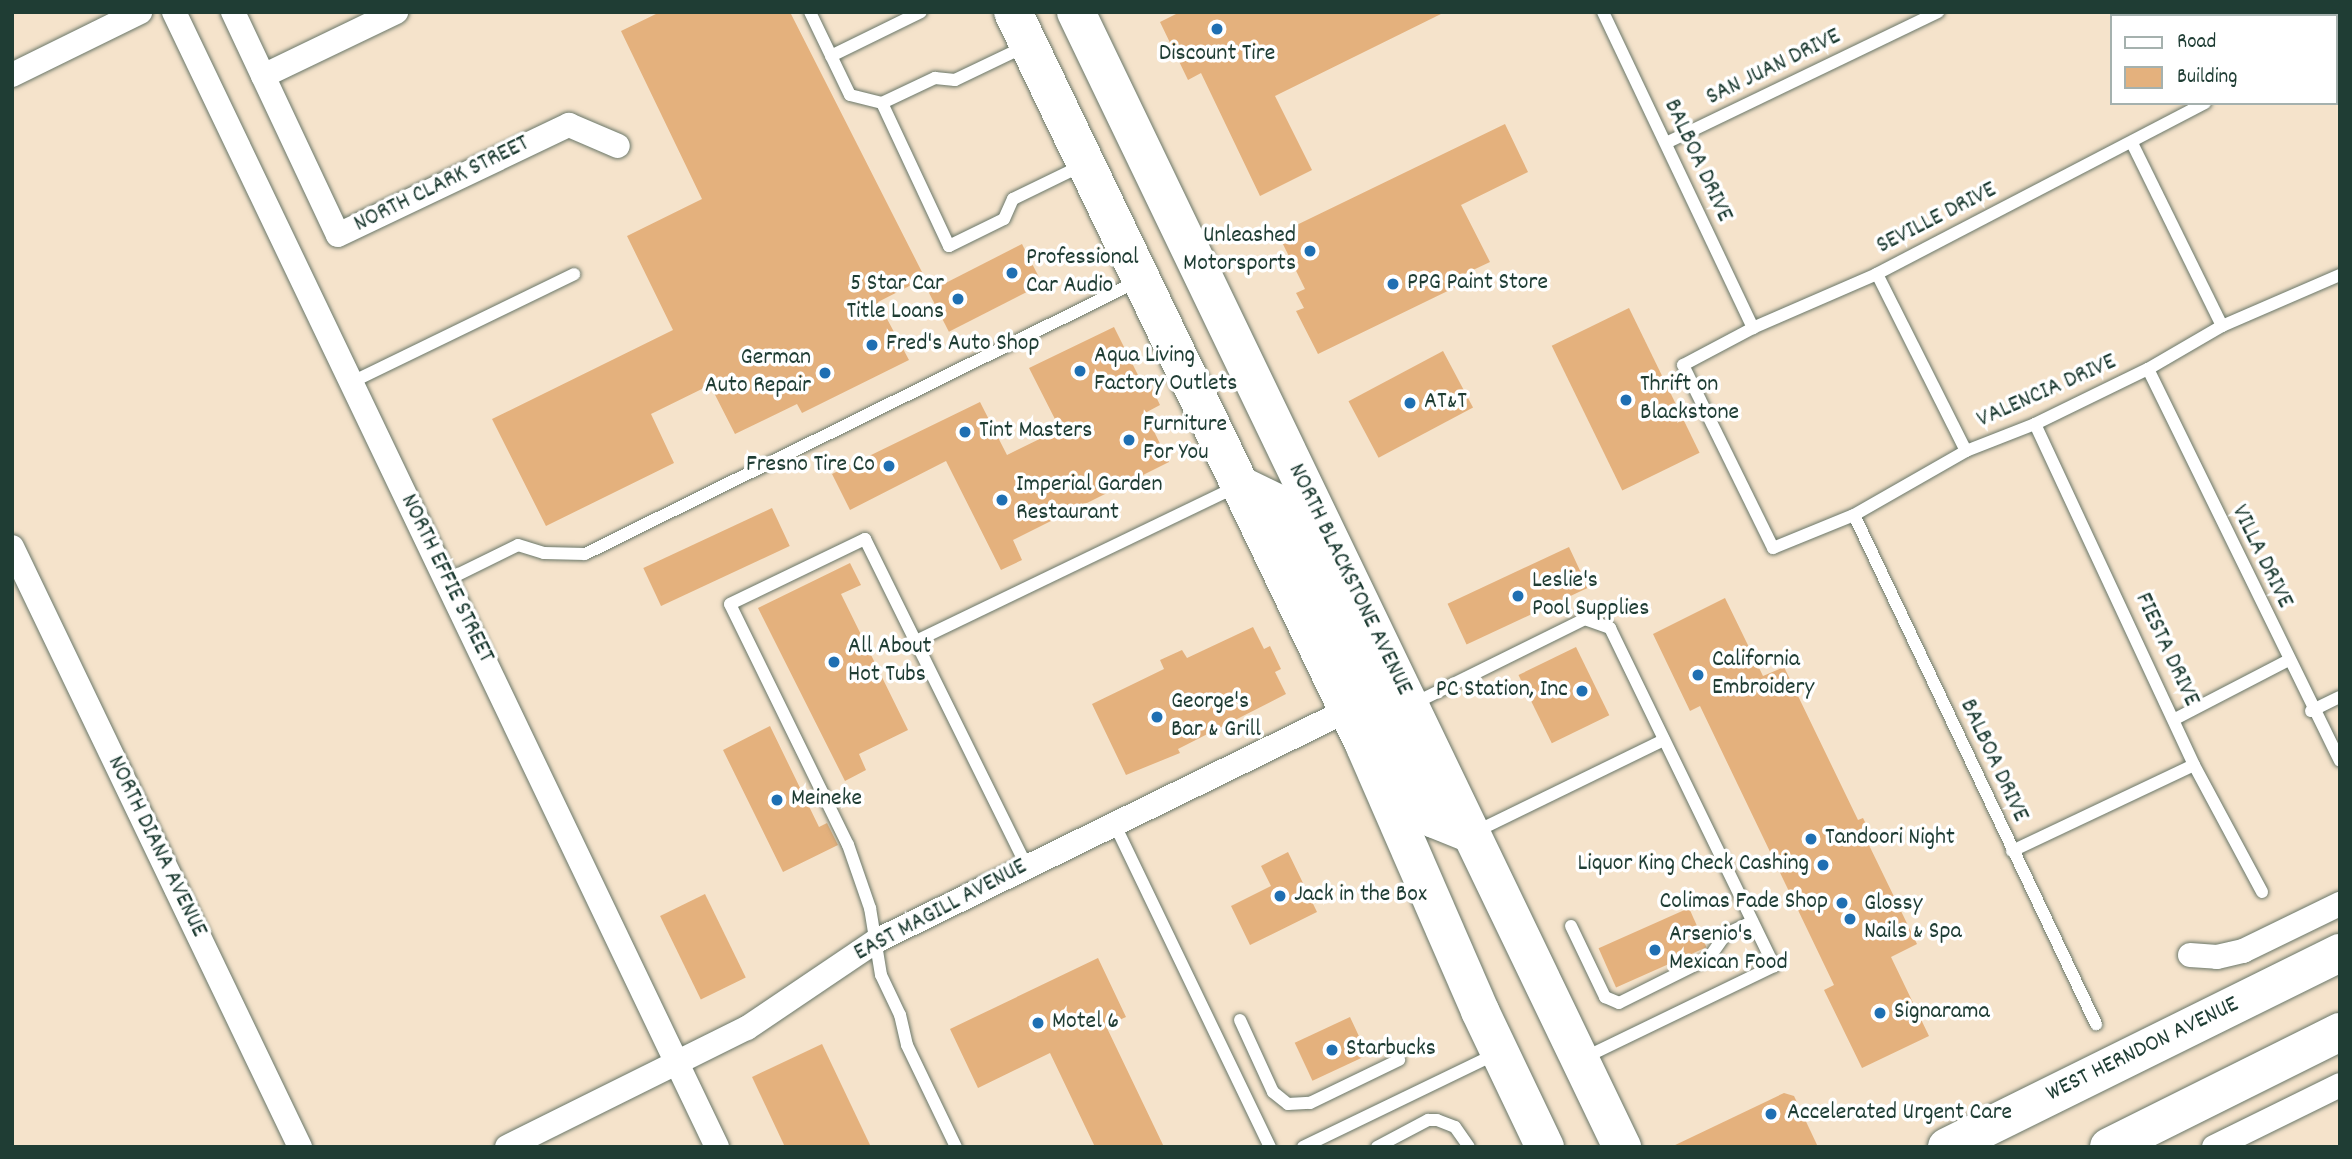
<!DOCTYPE html>
<style>
body{margin:0}
#map{position:relative;width:2352px;height:1159px;overflow:hidden;background:#f5e3cb;font-family:Dekko,sans-serif}
div>[style]{position:absolute}
.building>*{inset:0;background:#e4b17d;transform-origin:0 0}
.roads{filter:drop-shadow(0 0 2px #6a7769) drop-shadow(0 0 2px #6a7769)}
.service>*{height:12px;margin:-6px;padding:0 6px;transform-origin:6px;border-radius:6px;background:#fff}
.minor>*{height:24px;margin:-12px;padding:0 12px;transform-origin:12px;border-radius:12px;background:#fff}
.primary>*{height:38px;margin:-19px;padding:0 19px;transform-origin:19px;border-radius:19px;background:#fff}
.dots>*{width:19px;height:19px;translate:-50% -50%;box-sizing:border-box;border:4px solid #fff;border-radius:50%}
span{translate:-50% -50%;white-space:nowrap;text-align:center;line-height:1.15;-webkit-text-stroke:7px #fff;paint-order:stroke}
.poi-label{font-size:24px;color:#1f3d34}
.right{translate:-100% -50%;text-align:right}
.left{translate:0 -50%;text-align:left}
.street-label{font-size:24px;color:#1f3d34}
.frame{position:absolute;inset:0;border:14px solid #1f3d34;pointer-events:none}
.legend{position:absolute;left:2110px;top:14px;width:228px;height:91px;box-sizing:border-box;background:#fff;border:2px solid #a5b1ae;margin:0;padding:9px 12px;list-style:none;font-size:21px;color:#1f3d34}
.legend li{display:flex;align-items:center;gap:14px;height:35px}
.legend b{width:35px;border:2px solid #a5b1ae}
</style>
<div id="map">
<div class="building">
<div style="clip-path:polygon(660px 12px,790px 12px,925px 278px,878px 302px,909px 360px,802px 413px,797px 404px,735px 434px,710px 385px,651px 414px,674px 463px,546px 526px,492px 419px,673px 330px,627px 236px,702px 199px,621px 31px)"></div>
<div style="clip-path:polygon(1180px 12px,1445px 12px,1275px 96px,1312px 170px,1260px 196px,1201px 73px,1188px 80px,1160px 22px)"></div>
<div style="clip-path:polygon(1505px 124px,1528px 172px,1461px 205px,1490px 262px,1456px 278px,1460px 285px,1318px 354px,1296px 311px,1304px 308px,1296px 293px,1305px 289px,1278px 234px)"></div>
<div style="left:1022px;top:244px;width:45px;height:105px;rotate:63deg"></div>
<div style="left:1629px;top:308px;width:161px;height:86px;rotate:64deg"></div>
<div style="clip-path:polygon(1114px 327px,1144px 387px,1150px 384px,1160px 405px,1145px 413px,1169px 462px,1013px 540px,1022px 560px,1001px 570px,946px 461px,850px 510px,832px 474px,980px 402px,1007px 455px,1060px 429px,1029px 368px)"></div>
<div style="left:1443px;top:351px;width:64px;height:107px;rotate:62deg"></div>
<div style="left:772px;top:508px;width:42px;height:142px;rotate:65deg"></div>
<div style="left:1569px;top:547px;width:45px;height:134px;rotate:65deg"></div>
<div style="clip-path:polygon(850px 563px,861px 585px,841px 594px,908px 730px,859px 754px,866px 770px,845px 781px,758px 608px)"></div>
<div style="clip-path:polygon(1725px 598px,1763px 676px,1784px 667px,1858px 820px,1863px 818px,1873px 838px,1867px 841px,1917px 944px,1891px 957px,1929px 1036px,1862px 1068px,1824px 990px,1834px 985px,1700px 706px,1690px 711px,1653px 634px)"></div>
<div style="clip-path:polygon(1253px 627px,1264px 649px,1270px 646px,1281px 669px,1275px 672px,1286px 694px,1178px 749px,1180px 753px,1126px 775px,1092px 704px,1164px 669px,1160px 660px,1182px 650px,1187px 658px)"></div>
<div style="left:1576px;top:647px;width:76px;height:64px;rotate:64deg"></div>
<div style="clip-path:polygon(770px 726px,819px 827px,827px 823px,838px 845px,783px 872px,723px 750px)"></div>
<div style="clip-path:polygon(1288px 852px,1317px 912px,1250px 945px,1231px 906px,1271px 886px,1261px 866px)"></div>
<div style="left:705px;top:894px;width:93px;height:50px;rotate:64deg"></div>
<div style="left:1689px;top:908px;width:43px;height:99px;rotate:66deg"></div>
<div style="clip-path:polygon(1098px 958px,1126px 1017px,1106px 1026px,1164px 1147px,1095px 1147px,1050px 1053px,978px 1088px,950px 1029px)"></div>
<div style="left:1350px;top:1017px;width:42px;height:61px;rotate:65deg"></div>
<div style="clip-path:polygon(822px 1044px,871px 1147px,785px 1147px,752px 1077px)"></div>
<div style="clip-path:polygon(1784px 1093px,1794px 1096px,1818px 1147px,1671px 1147px)"></div>
</div>
<div class="roads">
<div class="service">
<div style="left:810px;top:12px;width:92px;rotate:64.3deg"></div>
<div style="left:850px;top:95px;width:33px;rotate:14deg"></div>
<div style="left:882px;top:103px;width:59px;rotate:-25.3deg"></div>
<div style="left:935px;top:78px;width:20px;rotate:6deg"></div>
<div style="left:955px;top:80px;width:79px;rotate:-25.6deg"></div>
<div style="left:1603px;top:12px;width:350px;rotate:64.6deg"></div>
<div style="left:2218px;top:12px;width:4px;rotate:63deg"></div>
<div style="left:831px;top:56px;width:100px;rotate:-26.1deg"></div>
<div style="left:2336px;top:73px;width:9px;rotate:63deg"></div>
<div style="left:882px;top:103px;width:158px;rotate:64.9deg"></div>
<div style="left:949px;top:246px;width:61px;rotate:-26.1deg"></div>
<div style="left:1004px;top:219px;width:22px;rotate:-66deg"></div>
<div style="left:1013px;top:199px;width:78px;rotate:-25.9deg"></div>
<div style="left:2205px;top:103px;width:370px;rotate:152.5deg"></div>
<div style="left:1877px;top:274px;width:135px;rotate:156.5deg"></div>
<div style="left:1753px;top:328px;width:79px;rotate:152.1deg"></div>
<div style="left:1683px;top:365px;width:204px;rotate:63.8deg"></div>
<div style="left:1773px;top:548px;width:87px;rotate:-22.2deg"></div>
<div style="left:1854px;top:515px;width:129px;rotate:-29.7deg"></div>
<div style="left:1966px;top:451px;width:74px;rotate:-21.4deg"></div>
<div style="left:2035px;top:424px;width:126px;rotate:-26deg"></div>
<div style="left:2148px;top:369px;width:86px;rotate:-30.2deg"></div>
<div style="left:2222px;top:326px;width:129px;rotate:-23.4deg"></div>
<div style="left:1666px;top:143px;width:302px;rotate:-25.7deg"></div>
<div style="left:2132px;top:143px;width:204px;rotate:63.8deg"></div>
<div style="left:1877px;top:274px;width:198px;rotate:63.3deg"></div>
<div style="left:2148px;top:369px;width:436px;rotate:63.9deg"></div>
<div style="left:352px;top:382px;width:247px;rotate:-25.9deg"></div>
<div style="left:2035px;top:424px;width:376px;rotate:65deg"></div>
<div style="left:2194px;top:765px;width:144px;rotate:61.8deg"></div>
<div style="left:1854px;top:515px;width:564px;rotate:64.57deg"></div>
<div style="left:447px;top:580px;width:79px;rotate:-26.2deg"></div>
<div style="left:518px;top:545px;width:27px;rotate:17deg"></div>
<div style="left:544px;top:553px;width:41px;rotate:1.4deg"></div>
<div style="left:585px;top:554px;width:617px;rotate:-26.27deg"></div>
<div style="left:916px;top:641px;width:355px;rotate:-25.7deg"></div>
<div style="left:1413px;top:704px;width:192px;rotate:-26.3deg"></div>
<div style="left:1585px;top:619px;width:27px;rotate:20deg"></div>
<div style="left:1610px;top:628px;width:376px;rotate:64.1deg"></div>
<div style="left:1774px;top:966px;width:211px;rotate:154.2deg"></div>
<div style="left:2311px;top:711px;width:32px;rotate:-26deg"></div>
<div style="left:2175px;top:719px;width:126px;rotate:-27.4deg"></div>
<div style="left:1114px;top:823px;width:360px;rotate:64.3deg"></div>
<div style="left:1475px;top:832px;width:210px;rotate:-26deg"></div>
<div style="left:2012px;top:851px;width:201px;rotate:-25.3deg"></div>
<div style="left:1571px;top:926px;width:79px;rotate:64.4deg"></div>
<div style="left:1605px;top:997px;width:15px;rotate:23deg"></div>
<div style="left:1619px;top:1003px;width:101px;rotate:-26.6deg"></div>
<div style="left:1709px;top:958px;width:29px;rotate:-55deg"></div>
<div style="left:1726px;top:934px;width:29px;rotate:-25deg"></div>
<div style="left:1240px;top:1020px;width:79px;rotate:65.4deg"></div>
<div style="left:1273px;top:1092px;width:19px;rotate:39deg"></div>
<div style="left:1288px;top:1104px;width:22px;rotate:-3deg"></div>
<div style="left:1310px;top:1103px;width:99px;rotate:-25.8deg"></div>
<div style="left:956px;top:1147px;width:113px;rotate:-115.7deg"></div>
<div style="left:907px;top:1045px;width:31px;rotate:-103deg"></div>
<div style="left:900px;top:1015px;width:44px;rotate:-115.4deg"></div>
<div style="left:881px;top:975px;width:68px;rotate:-99.3deg"></div>
<div style="left:870px;top:908px;width:67px;rotate:-109.2deg"></div>
<div style="left:848px;top:845px;width:268px;rotate:-116.1deg"></div>
<div style="left:730px;top:604px;width:150px;rotate:-25.7deg"></div>
<div style="left:865px;top:539px;width:364px;rotate:63.7deg"></div>
<div style="left:1303px;top:1147px;width:213px;rotate:-25.8deg"></div>
<div style="left:1377px;top:1147px;width:58px;rotate:-27.9deg"></div>
<div style="left:1428px;top:1120px;width:9px"></div>
<div style="left:1437px;top:1120px;width:19px;rotate:21deg"></div>
<div style="left:1455px;top:1127px;width:24px;rotate:55deg"></div>
</div>
<div class="minor">
<div style="left:174px;top:12px;width:1258px;rotate:64.43deg"></div>
<div style="left:233px;top:12px;width:246px;rotate:64.8deg"></div>
<div style="left:338px;top:235px;width:256px;rotate:-25.5deg"></div>
<div style="left:569px;top:125px;width:53px;rotate:23.2deg"></div>
<div style="left:12px;top:75px;width:143px;rotate:-26.2deg"></div>
<div style="left:263px;top:76px;width:148px;rotate:-25.7deg"></div>
<div style="left:12px;top:547px;width:666px;rotate:64.36deg"></div>
<div style="left:2190px;top:955px;width:27px;rotate:4deg"></div>
<div style="left:2217px;top:957px;width:27px;rotate:-13deg"></div>
<div style="left:2243px;top:951px;width:108px;rotate:-25.9deg"></div>
<div style="left:507px;top:1147px;width:268px;rotate:-26.4deg"></div>
<div style="left:747px;top:1028px;width:156px;rotate:-34deg"></div>
<div style="left:876px;top:941px;width:525px;rotate:-26.08deg"></div>
<div style="left:2214px;top:1147px;width:140px;rotate:-26.2deg"></div>
</div>
<div class="primary">
<div style="left:1013px;top:12px;width:812px;rotate:64.38deg"></div>
<div style="left:1364px;top:744px;width:291px;rotate:66.5deg"></div>
<div style="left:1480px;top:1011px;width:151px;rotate:64.5deg"></div>
<div style="left:1076px;top:12px;width:1260px;rotate:64.31deg"></div>
<div style="left:1240px;top:485px;width:43px;rotate:26deg"></div>
<div style="left:1279px;top:504px;width:182px;rotate:64.3deg"></div>
<div style="left:1358px;top:668px;width:40px;rotate:47deg"></div>
<div style="left:1385px;top:697px;width:27px;rotate:20deg"></div>
<div style="left:1348px;top:710px;width:13px;rotate:-9deg"></div>
<div style="left:1361px;top:708px;width:23px;rotate:29deg"></div>
<div style="left:1381px;top:719px;width:113px;rotate:62.1deg"></div>
<div style="left:1434px;top:819px;width:40px;rotate:22deg"></div>
<div style="left:1947px;top:1147px;width:438px;rotate:-26.3deg"></div>
<div style="left:2109px;top:1147px;width:258px;rotate:-26.5deg"></div>
</div>
</div>
<div class="dots">
<div style="left:1217px;top:29px;background:#1f6fb2"></div>
<div style="left:1310px;top:251px;background:#1f6fb2"></div>
<div style="left:1012px;top:273px;background:#1f6fb2"></div>
<div style="left:1393px;top:284px;background:#1f6fb2"></div>
<div style="left:958px;top:299px;background:#1f6fb2"></div>
<div style="left:872px;top:345px;background:#1f6fb2"></div>
<div style="left:1080px;top:371px;background:#1f6fb2"></div>
<div style="left:825px;top:373px;background:#1f6fb2"></div>
<div style="left:1626px;top:400px;background:#1f6fb2"></div>
<div style="left:1410px;top:403px;background:#1f6fb2"></div>
<div style="left:965px;top:432px;background:#1f6fb2"></div>
<div style="left:1129px;top:440px;background:#1f6fb2"></div>
<div style="left:889px;top:466px;background:#1f6fb2"></div>
<div style="left:1002px;top:500px;background:#1f6fb2"></div>
<div style="left:1518px;top:596px;background:#1f6fb2"></div>
<div style="left:834px;top:662px;background:#1f6fb2"></div>
<div style="left:1698px;top:675px;background:#1f6fb2"></div>
<div style="left:1582px;top:691px;background:#1f6fb2"></div>
<div style="left:1157px;top:717px;background:#1f6fb2"></div>
<div style="left:777px;top:800px;background:#1f6fb2"></div>
<div style="left:1811px;top:839px;background:#1f6fb2"></div>
<div style="left:1823px;top:865px;background:#1f6fb2"></div>
<div style="left:1280px;top:896px;background:#1f6fb2"></div>
<div style="left:1842px;top:903px;background:#1f6fb2"></div>
<div style="left:1850px;top:919px;background:#1f6fb2"></div>
<div style="left:1655px;top:950px;background:#1f6fb2"></div>
<div style="left:1880px;top:1013px;background:#1f6fb2"></div>
<div style="left:1038px;top:1023px;background:#1f6fb2"></div>
<div style="left:1332px;top:1050px;background:#1f6fb2"></div>
<div style="left:1771px;top:1114px;background:#1f6fb2"></div>
</div>
<div class="poi-label">
<span style="left:1217px;top:55px">Discount Tire</span>
<span class="right" style="left:1296px;top:251px">Unleashed<br>Motorsports</span>
<span class="left" style="left:1026px;top:273px">Professional<br>Car Audio</span>
<span class="left" style="left:1407px;top:284px">PPG Paint Store</span>
<span class="right" style="left:944px;top:299px">5 Star Car<br>Title Loans</span>
<span class="left" style="left:886px;top:345px">Fred's Auto Shop</span>
<span class="left" style="left:1094px;top:371px">Aqua Living<br>Factory Outlets</span>
<span class="right" style="left:811px;top:373px">German<br>Auto Repair</span>
<span class="left" style="left:1640px;top:400px">Thrift on<br>Blackstone</span>
<span class="left" style="left:1424px;top:403px">AT&amp;T</span>
<span class="left" style="left:1143px;top:440px">Furniture<br>For You</span>
<span class="left" style="left:979px;top:432px">Tint Masters</span>
<span class="right" style="left:875px;top:466px">Fresno Tire Co</span>
<span class="left" style="left:1016px;top:500px">Imperial Garden<br>Restaurant</span>
<span class="left" style="left:1532px;top:596px">Leslie's<br>Pool Supplies</span>
<span class="left" style="left:848px;top:662px">All About<br>Hot Tubs</span>
<span class="left" style="left:1712px;top:675px">California<br>Embroidery</span>
<span class="right" style="left:1568px;top:691px">PC Station, Inc</span>
<span class="left" style="left:1171px;top:717px">George's<br>Bar &amp; Grill</span>
<span class="left" style="left:791px;top:800px">Meineke</span>
<span class="left" style="left:1825px;top:839px">Tandoori Night</span>
<span class="right" style="left:1809px;top:865px">Liquor King Check Cashing</span>
<span class="left" style="left:1294px;top:896px">Jack in the Box</span>
<span class="right" style="left:1828px;top:903px">Colimas Fade Shop</span>
<span class="left" style="left:1864px;top:919px">Glossy<br>Nails &amp; Spa</span>
<span class="left" style="left:1669px;top:950px">Arsenio's<br>Mexican Food</span>
<span class="left" style="left:1894px;top:1013px">Signarama</span>
<span class="left" style="left:1052px;top:1023px">Motel 6</span>
<span class="left" style="left:1346px;top:1050px">Starbucks</span>
<span class="left" style="left:1787px;top:1114px">Accelerated Urgent Care</span>
</div>
<div class="street-label">
<span style="left:1774px;top:68px;rotate:-26deg">SAN JUAN DRIVE</span>
<span style="left:1697px;top:161px;rotate:65deg">BALBOA DRIVE</span>
<span style="left:442px;top:185px;rotate:-26deg">NORTH CLARK STREET</span>
<span style="left:1937px;top:219px;rotate:-27deg">SEVILLE DRIVE</span>
<span style="left:2047px;top:392px;rotate:-24deg">VALENCIA DRIVE</span>
<span style="left:2261px;top:557px;rotate:64deg">VILLA DRIVE</span>
<span style="left:446px;top:579px;rotate:64deg">NORTH EFFIE STREET</span>
<span style="left:1349px;top:580px;rotate:64deg">NORTH BLACKSTONE AVENUE</span>
<span style="left:2166px;top:650px;rotate:65deg">FIESTA DRIVE</span>
<span style="left:1993px;top:761px;rotate:65deg">BALBOA DRIVE</span>
<span style="left:156px;top:847px;rotate:64deg">NORTH DIANA AVENUE</span>
<span style="left:941px;top:911px;rotate:-28deg">EAST MAGILL AVENUE</span>
<span style="left:2143px;top:1050px;rotate:-26deg">WEST HERNDON AVENUE</span>
</div>
<div class="frame"></div>
<ul class="legend">
<li><b style="height:9px;background:#fff"></b>Road</li>
<li><b style="height:19px;background:#e4b17d"></b>Building</li>
</ul>
</div>
